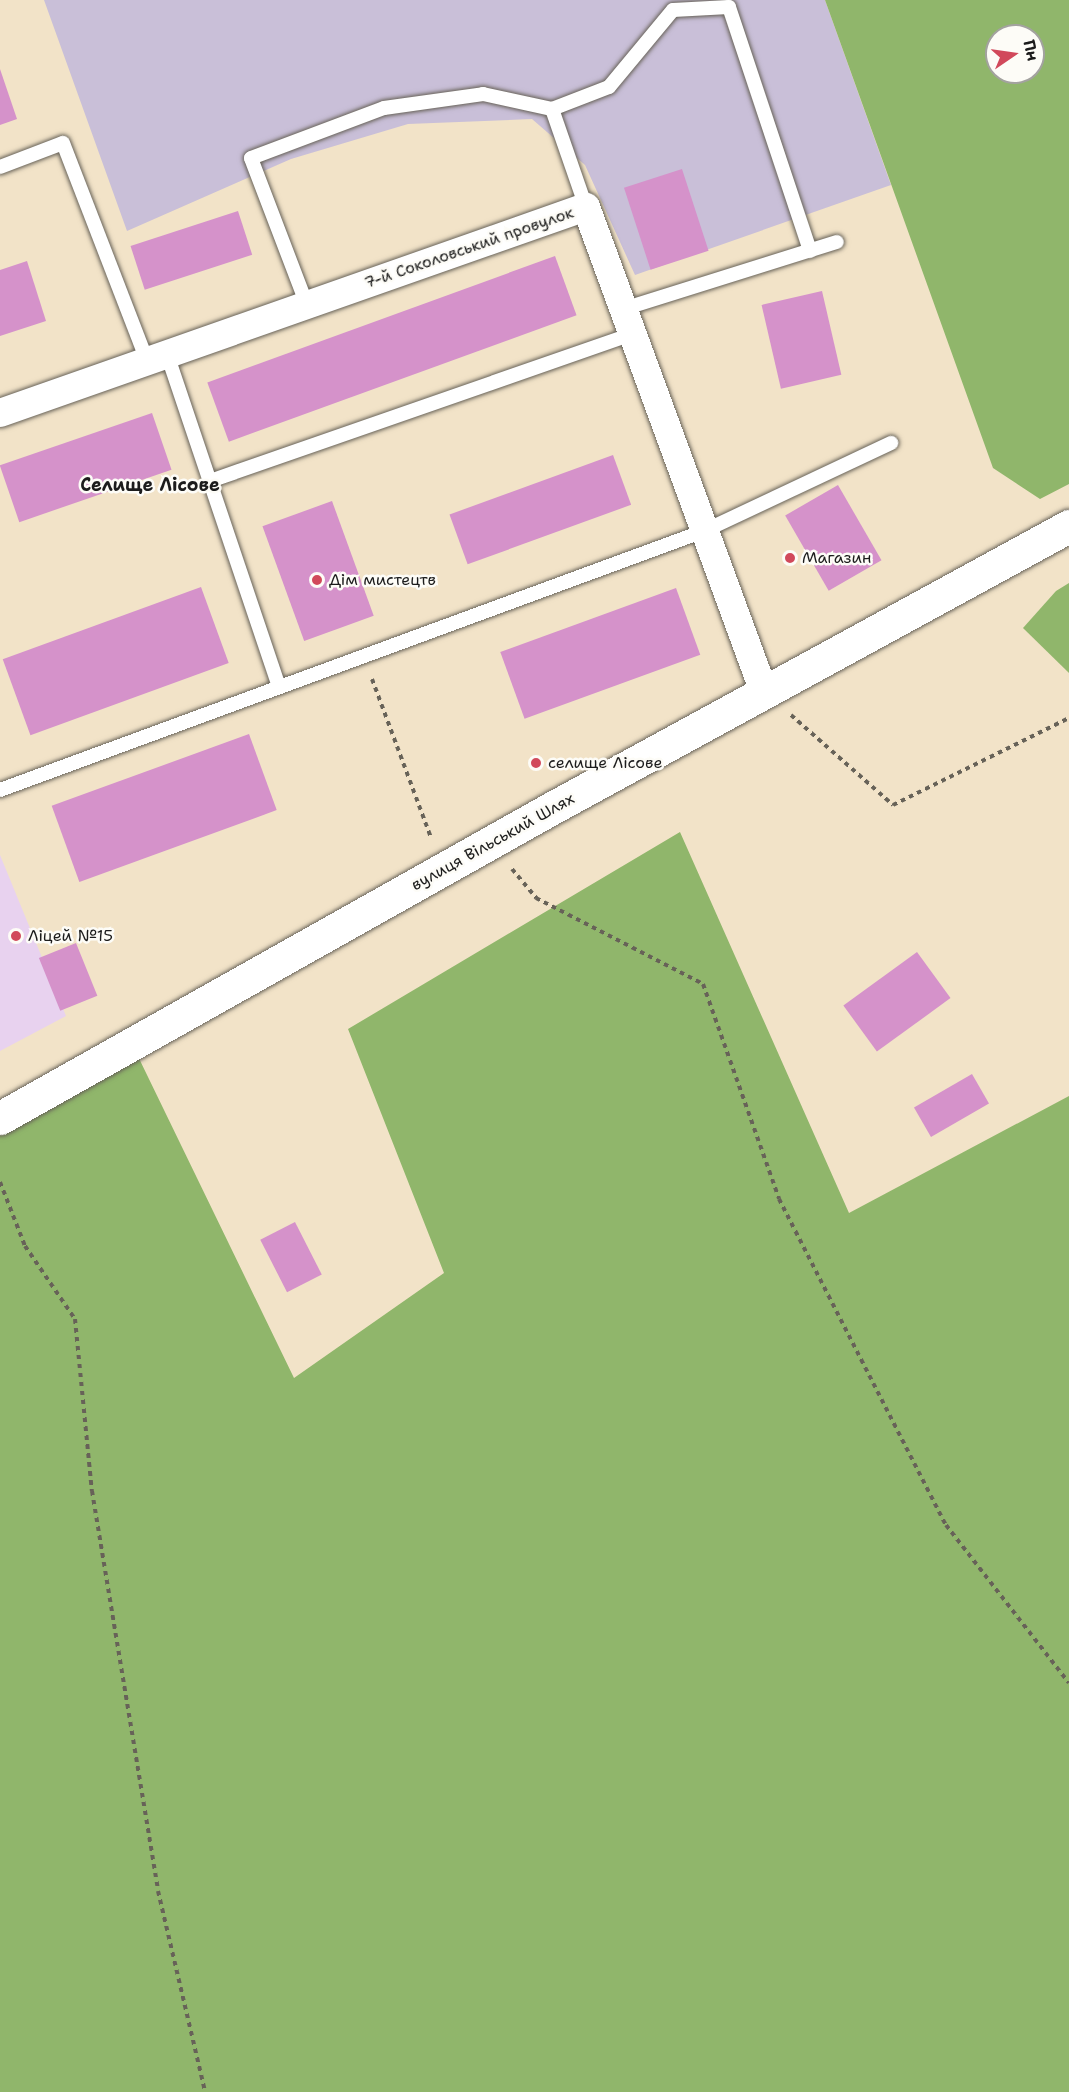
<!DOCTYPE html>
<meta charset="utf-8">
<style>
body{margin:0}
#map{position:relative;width:1069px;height:2092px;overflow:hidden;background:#f2e3c8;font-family:"Shantell Sans",sans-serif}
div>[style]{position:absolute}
.built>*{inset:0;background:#e8d2ef}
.industrial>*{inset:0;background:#c9bfd8}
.forest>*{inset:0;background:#90b66b}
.building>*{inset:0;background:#d592ca;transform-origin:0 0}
.path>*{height:4px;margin-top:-2px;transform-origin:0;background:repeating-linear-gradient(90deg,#676258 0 4.5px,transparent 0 9px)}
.roads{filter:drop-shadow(0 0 2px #676258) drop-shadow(0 0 2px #676258)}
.service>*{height:14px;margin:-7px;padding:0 7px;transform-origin:7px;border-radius:7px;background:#fff}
.minor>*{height:28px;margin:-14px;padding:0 14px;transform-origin:14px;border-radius:14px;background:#fff}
.tertiary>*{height:33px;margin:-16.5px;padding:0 16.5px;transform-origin:16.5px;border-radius:16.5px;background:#fff}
.dots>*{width:16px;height:16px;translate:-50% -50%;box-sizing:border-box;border:3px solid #fdfcf7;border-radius:50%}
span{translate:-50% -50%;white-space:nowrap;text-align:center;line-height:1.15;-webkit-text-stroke:5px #fdfcf7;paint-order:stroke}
.street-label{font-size:16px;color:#1c1c1c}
.poi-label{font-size:16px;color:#1c1c1c}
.left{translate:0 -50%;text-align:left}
.neighbourhood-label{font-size:18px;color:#1c1c1c;font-weight:700}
.north{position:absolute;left:985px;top:24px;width:60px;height:60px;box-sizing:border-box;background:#fdfcf7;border:2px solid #a3a29f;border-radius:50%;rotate:77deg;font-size:16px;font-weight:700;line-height:24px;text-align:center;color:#1c1c1c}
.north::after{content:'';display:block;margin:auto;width:21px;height:27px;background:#d1495b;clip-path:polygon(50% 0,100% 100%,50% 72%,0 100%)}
</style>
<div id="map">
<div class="built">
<div style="clip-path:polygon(0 855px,66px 1016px,0 1051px)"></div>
</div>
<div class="industrial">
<div style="clip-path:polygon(44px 0,825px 0,891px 185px,635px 275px,585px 165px,532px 119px,408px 124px,291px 159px,127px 231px)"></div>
</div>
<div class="forest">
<div style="clip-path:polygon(evenodd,825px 0,1069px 0,1069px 484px,1040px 499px,993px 468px,825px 0,997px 36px,1033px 36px,1033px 72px,997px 72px,997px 36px)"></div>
<div style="clip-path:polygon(1069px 583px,1069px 673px,1023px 628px,1056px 591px)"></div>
<div style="clip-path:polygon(680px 832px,849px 1213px,1069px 1096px,1069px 2092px,0 2092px,0 1118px,132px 1044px,294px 1378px,444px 1273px,348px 1029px)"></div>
</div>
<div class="building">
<div style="clip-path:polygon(0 69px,17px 119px,0 125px)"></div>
<div style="left:682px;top:169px;width:86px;height:61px;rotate:72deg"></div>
<div style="left:238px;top:211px;width:46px;height:113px;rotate:72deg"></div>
<div style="left:555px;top:256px;width:63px;height:370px;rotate:70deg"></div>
<div style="clip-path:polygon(27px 261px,46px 321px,0 336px,0 270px)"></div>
<div style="left:822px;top:291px;width:86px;height:62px;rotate:77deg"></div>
<div style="left:152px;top:413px;width:60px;height:161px;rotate:71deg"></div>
<div style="left:613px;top:455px;width:53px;height:174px;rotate:70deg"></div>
<div style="left:838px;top:485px;width:87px;height:61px;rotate:60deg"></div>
<div style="left:332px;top:501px;width:122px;height:74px;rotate:70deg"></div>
<div style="left:201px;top:587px;width:81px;height:211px;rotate:70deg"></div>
<div style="left:676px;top:588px;width:71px;height:187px;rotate:70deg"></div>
<div style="left:249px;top:734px;width:81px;height:210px;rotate:70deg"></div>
<div style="left:76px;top:943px;width:57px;height:40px;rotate:68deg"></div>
<div style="left:917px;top:952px;width:57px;height:91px;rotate:54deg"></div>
<div style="left:972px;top:1074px;width:34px;height:67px;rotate:60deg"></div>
<div style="left:295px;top:1222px;width:59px;height:39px;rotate:63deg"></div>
</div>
<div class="path">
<div style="left:372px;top:679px;width:170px;rotate:69.6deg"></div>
<div style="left:791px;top:715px;width:136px;rotate:41.4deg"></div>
<div style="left:893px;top:805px;width:196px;rotate:-26.3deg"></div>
<div style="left:512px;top:869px;width:38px;rotate:50deg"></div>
<div style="left:536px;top:898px;width:188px;rotate:27.2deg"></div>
<div style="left:703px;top:984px;width:228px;rotate:70.5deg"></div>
<div style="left:779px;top:1199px;width:366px;rotate:62.9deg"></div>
<div style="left:946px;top:1525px;width:200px;rotate:52.1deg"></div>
<div style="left:0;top:1182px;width:69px;rotate:68.7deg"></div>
<div style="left:25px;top:1246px;width:88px;rotate:55.6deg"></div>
<div style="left:75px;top:1319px;width:173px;rotate:84.4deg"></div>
<div style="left:92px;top:1491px;width:405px;rotate:80.6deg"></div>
<div style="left:158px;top:1891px;width:206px;rotate:76.8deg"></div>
</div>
<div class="roads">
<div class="service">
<div style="left:552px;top:109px;width:61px;rotate:-21.1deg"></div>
<div style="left:609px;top:87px;width:100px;rotate:-50.3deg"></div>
<div style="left:673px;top:10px;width:56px;rotate:-3.1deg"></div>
<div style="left:729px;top:7px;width:257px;rotate:71.6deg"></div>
<div style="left:0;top:167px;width:67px;rotate:-20.9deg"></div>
<div style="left:63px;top:143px;width:234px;rotate:68.9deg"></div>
<div style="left:307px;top:305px;width:157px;rotate:-110.9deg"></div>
<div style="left:251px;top:158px;width:142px;rotate:-20.6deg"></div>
<div style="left:384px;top:108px;width:100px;rotate:-8deg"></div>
<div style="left:483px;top:94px;width:71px;rotate:12.3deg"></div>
<div style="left:552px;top:109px;width:104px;rotate:70.9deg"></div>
<div style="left:623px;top:309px;width:224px;rotate:-17.4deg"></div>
<div style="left:167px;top:354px;width:351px;rotate:71.4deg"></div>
<div style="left:210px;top:481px;width:447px;rotate:-19.2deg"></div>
<div style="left:0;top:790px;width:750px;rotate:-20.2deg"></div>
<div style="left:704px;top:531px;width:207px;rotate:-25.2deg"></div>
</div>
<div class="minor">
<div style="left:0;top:413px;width:621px;rotate:-19.37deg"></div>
<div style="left:586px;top:207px;width:517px;rotate:69.85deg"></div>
</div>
<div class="tertiary">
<div style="left:0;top:1118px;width:633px;rotate:-29.32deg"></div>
<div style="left:552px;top:808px;width:589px;rotate:-28.61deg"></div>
</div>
</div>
<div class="dots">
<div style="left:790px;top:558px;background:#d1495b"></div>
<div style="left:317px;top:580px;background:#d1495b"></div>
<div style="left:536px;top:763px;background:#d1495b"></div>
<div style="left:16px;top:936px;background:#d1495b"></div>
</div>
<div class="street-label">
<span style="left:469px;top:248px;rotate:-19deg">7-й Соколовський провулок</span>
<span style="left:493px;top:842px;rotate:-29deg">вулиця Вільський Шлях</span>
</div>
<div class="poi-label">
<span class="left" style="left:802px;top:558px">Магазин</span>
<span class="left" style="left:329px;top:580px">Дім мистецтв</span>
<span class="left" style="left:548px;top:763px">селище Лісове</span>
<span class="left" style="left:28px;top:936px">Ліцей №15</span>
</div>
<div class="neighbourhood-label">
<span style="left:150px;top:485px">Селище Лісове</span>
</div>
<div class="north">Пн</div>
</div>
